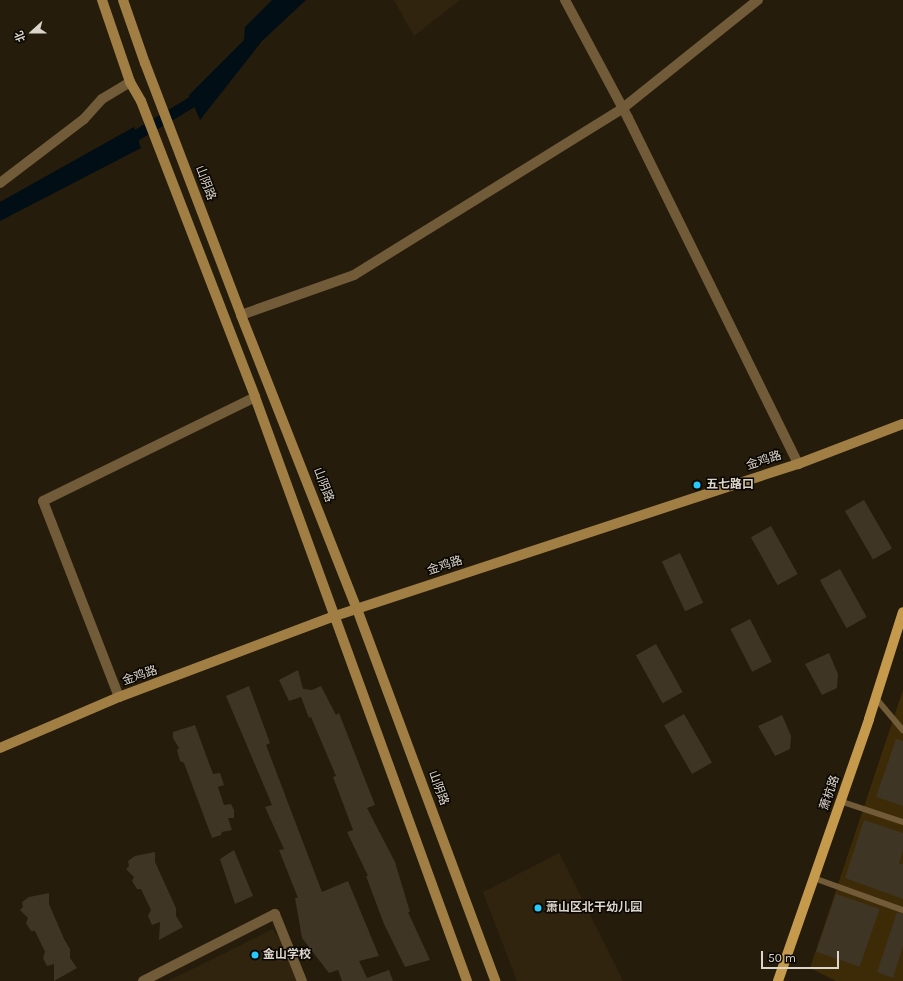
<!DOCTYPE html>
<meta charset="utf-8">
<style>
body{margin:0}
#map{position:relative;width:903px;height:981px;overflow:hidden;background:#251c0c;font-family:Karla,"Noto Sans SC",sans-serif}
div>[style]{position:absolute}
.built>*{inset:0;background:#31240e}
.green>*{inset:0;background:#3d2b08}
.water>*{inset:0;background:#010e15}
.canal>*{height:11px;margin:-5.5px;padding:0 5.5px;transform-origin:5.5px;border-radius:5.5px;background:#010e15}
.building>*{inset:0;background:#3f3525;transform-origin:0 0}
.lane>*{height:5.5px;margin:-2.75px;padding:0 2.75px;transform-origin:2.75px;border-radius:2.75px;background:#715b38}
.street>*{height:10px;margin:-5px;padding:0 5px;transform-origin:5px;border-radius:5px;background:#715b38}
.secondary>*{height:10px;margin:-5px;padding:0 5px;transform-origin:5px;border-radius:5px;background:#a17f44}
.primary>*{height:10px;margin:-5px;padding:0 5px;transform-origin:5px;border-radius:5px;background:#c69a4d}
.dots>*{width:11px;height:11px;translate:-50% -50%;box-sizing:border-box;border:2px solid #0b0703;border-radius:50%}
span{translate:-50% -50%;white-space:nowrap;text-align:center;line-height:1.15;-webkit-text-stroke:3px #0b0703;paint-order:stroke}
.street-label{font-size:12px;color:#dbd5cb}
.poi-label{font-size:12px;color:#dbd5cb;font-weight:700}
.left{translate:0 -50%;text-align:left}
.north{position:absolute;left:12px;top:12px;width:40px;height:40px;-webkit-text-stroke:3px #0b0703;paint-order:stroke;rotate:249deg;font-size:11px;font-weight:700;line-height:16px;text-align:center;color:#dbd5cb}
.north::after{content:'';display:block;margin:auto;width:14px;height:18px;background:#dbd5cb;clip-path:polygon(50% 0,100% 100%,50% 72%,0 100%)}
.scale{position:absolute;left:761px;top:951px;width:78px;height:18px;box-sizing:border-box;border:2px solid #dbd5cb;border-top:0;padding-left:5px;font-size:12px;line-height:14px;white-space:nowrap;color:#dbd5cb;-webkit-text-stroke:3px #0b0703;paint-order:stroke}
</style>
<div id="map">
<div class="built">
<div style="clip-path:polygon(394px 0,460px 0,414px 36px)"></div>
<div style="clip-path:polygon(559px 853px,623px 981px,517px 981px,483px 892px)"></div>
<div style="clip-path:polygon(273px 929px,308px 981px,168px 981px)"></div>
</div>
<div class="green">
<div style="clip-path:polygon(903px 690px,903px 981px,836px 981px,810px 968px)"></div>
</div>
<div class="water">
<div style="clip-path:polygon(272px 0,306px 0,262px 41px,200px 120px,189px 95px,244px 40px,245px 27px)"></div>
<div style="clip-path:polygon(134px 127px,141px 148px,0 221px,0 202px)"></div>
</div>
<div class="canal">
<div style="left:124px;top:142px;width:78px;rotate:-30.8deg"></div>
<div style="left:191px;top:102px;width:14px;rotate:-45deg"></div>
</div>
<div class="building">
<div style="left:864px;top:500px;width:56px;height:22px;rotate:60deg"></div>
<div style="left:771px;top:526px;width:55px;height:23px;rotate:61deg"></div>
<div style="left:680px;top:553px;width:55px;height:20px;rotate:65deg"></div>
<div style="left:840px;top:569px;width:55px;height:23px;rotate:61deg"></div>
<div style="left:750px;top:619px;width:48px;height:22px;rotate:63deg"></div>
<div style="left:656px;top:644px;width:55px;height:23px;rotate:61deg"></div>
<div style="clip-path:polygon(829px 653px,838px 674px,837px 688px,822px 695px,805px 664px)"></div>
<div style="clip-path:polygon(298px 670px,303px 689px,312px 690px,321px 686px,336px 715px,339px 713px,375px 805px,367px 808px,395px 862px,410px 912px,408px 912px,430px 960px,405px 967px,384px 924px,366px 876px,368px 876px,347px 832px,353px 830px,333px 777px,336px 776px,311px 717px,309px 718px,301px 697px,289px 701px,279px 680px)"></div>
<div style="clip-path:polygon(249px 686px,270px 743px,266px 745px,322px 892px,348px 881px,379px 956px,359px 961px,367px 978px,389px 970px,393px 981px,342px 981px,338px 970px,329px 973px,302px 938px,295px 898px,298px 898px,279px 850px,284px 849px,265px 807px,272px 805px,226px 696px)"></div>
<div style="left:684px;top:714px;width:56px;height:23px;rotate:60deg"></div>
<div style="clip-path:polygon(782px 715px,791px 736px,790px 749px,775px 756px,758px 726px)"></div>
<div style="clip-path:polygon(195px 725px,213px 774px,220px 773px,224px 785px,218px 787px,224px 805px,231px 804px,234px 810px,234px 818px,228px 818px,232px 830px,222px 832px,221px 835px,212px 838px,184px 763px,180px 761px,177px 750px,179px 748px,173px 738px,173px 732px)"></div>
<div style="clip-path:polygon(896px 739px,903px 741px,903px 806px,876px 797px)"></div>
<div style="clip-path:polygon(864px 820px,903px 833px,903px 850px,899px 864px,903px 864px,903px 899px,845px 878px)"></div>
<div style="clip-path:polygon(234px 850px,253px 896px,235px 904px,220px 859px)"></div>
<div style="clip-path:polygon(155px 852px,155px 862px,176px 908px,176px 916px,183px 927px,159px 940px,160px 922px,152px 925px,148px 916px,151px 910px,141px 889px,137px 889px,132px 881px,134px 877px,126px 869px,129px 866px,128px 861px,135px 856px)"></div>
<div style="clip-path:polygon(49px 893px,49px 904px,64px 939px,70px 949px,70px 958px,77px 968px,54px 981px,54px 964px,47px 966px,43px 958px,45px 952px,35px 931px,31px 931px,26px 923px,28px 918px,20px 910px,23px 907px,22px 902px,29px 897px)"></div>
<div style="left:836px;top:894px;width:46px;height:61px;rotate:19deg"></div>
<div style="clip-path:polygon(897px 912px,903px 914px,903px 946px,893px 978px,877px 972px)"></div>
</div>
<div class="lane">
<div style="left:876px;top:698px;width:42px;rotate:49.8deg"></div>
<div style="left:840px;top:801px;width:66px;rotate:18.4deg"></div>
<div style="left:814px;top:878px;width:95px;rotate:19.8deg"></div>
</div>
<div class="street">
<div style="left:565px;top:0;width:134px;rotate:61.9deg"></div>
<div style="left:628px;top:118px;width:386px;rotate:63.8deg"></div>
<div style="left:0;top:183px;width:106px;rotate:-37.3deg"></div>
<div style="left:84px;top:119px;width:27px;rotate:-48deg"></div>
<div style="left:102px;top:99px;width:33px;rotate:-31deg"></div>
<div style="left:241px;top:315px;width:120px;rotate:-19.5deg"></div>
<div style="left:354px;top:275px;width:317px;rotate:-31.8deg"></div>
<div style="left:623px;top:108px;width:173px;rotate:-38.7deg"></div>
<div style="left:119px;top:697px;width:210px;rotate:-111.2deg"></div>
<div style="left:43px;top:501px;width:236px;rotate:-26.1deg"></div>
<div style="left:143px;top:981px;width:148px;rotate:-26.9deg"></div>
<div style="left:275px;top:914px;width:72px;rotate:68.1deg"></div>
</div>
<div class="secondary">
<div style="left:102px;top:0;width:87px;rotate:71.1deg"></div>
<div style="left:130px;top:82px;width:22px;rotate:60deg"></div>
<div style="left:141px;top:101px;width:317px;rotate:68.9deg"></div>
<div style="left:255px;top:397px;width:621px;rotate:70.05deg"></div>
<div style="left:123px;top:0;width:67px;rotate:70.8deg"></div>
<div style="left:145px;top:63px;width:270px;rotate:69.1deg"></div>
<div style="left:241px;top:315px;width:316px;rotate:68.5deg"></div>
<div style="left:357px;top:609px;width:397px;rotate:69.6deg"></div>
<div style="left:0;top:748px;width:129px;rotate:-23.2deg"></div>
<div style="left:119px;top:697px;width:231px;rotate:-20.6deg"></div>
<div style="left:335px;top:616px;width:487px;rotate:-18.2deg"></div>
<div style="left:798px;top:464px;width:112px;rotate:-20.9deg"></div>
</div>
<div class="primary">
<div style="left:778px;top:981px;width:277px;rotate:-70.8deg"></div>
<div style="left:869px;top:719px;width:112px;rotate:-72.4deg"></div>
</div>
<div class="dots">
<div style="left:697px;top:485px;background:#26c9fe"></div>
<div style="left:538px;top:908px;background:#26c9fe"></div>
<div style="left:255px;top:955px;background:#26c9fe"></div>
</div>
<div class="street-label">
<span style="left:205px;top:183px;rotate:69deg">山阴路</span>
<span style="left:764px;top:461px;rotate:-18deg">金鸡路</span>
<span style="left:323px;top:485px;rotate:69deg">山阴路</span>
<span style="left:445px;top:566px;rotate:-18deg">金鸡路</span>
<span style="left:140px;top:676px;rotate:-19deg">金鸡路</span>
<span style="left:438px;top:788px;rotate:70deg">山阴路</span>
<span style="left:830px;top:793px;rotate:-71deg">萧杭路</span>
</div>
<div class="poi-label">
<span class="left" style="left:706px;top:485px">五七路口</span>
<span class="left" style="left:546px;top:908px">萧山区北干幼儿园</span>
<span class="left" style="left:263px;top:955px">金山学校</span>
</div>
<div class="north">北</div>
<div class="scale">50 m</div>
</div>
